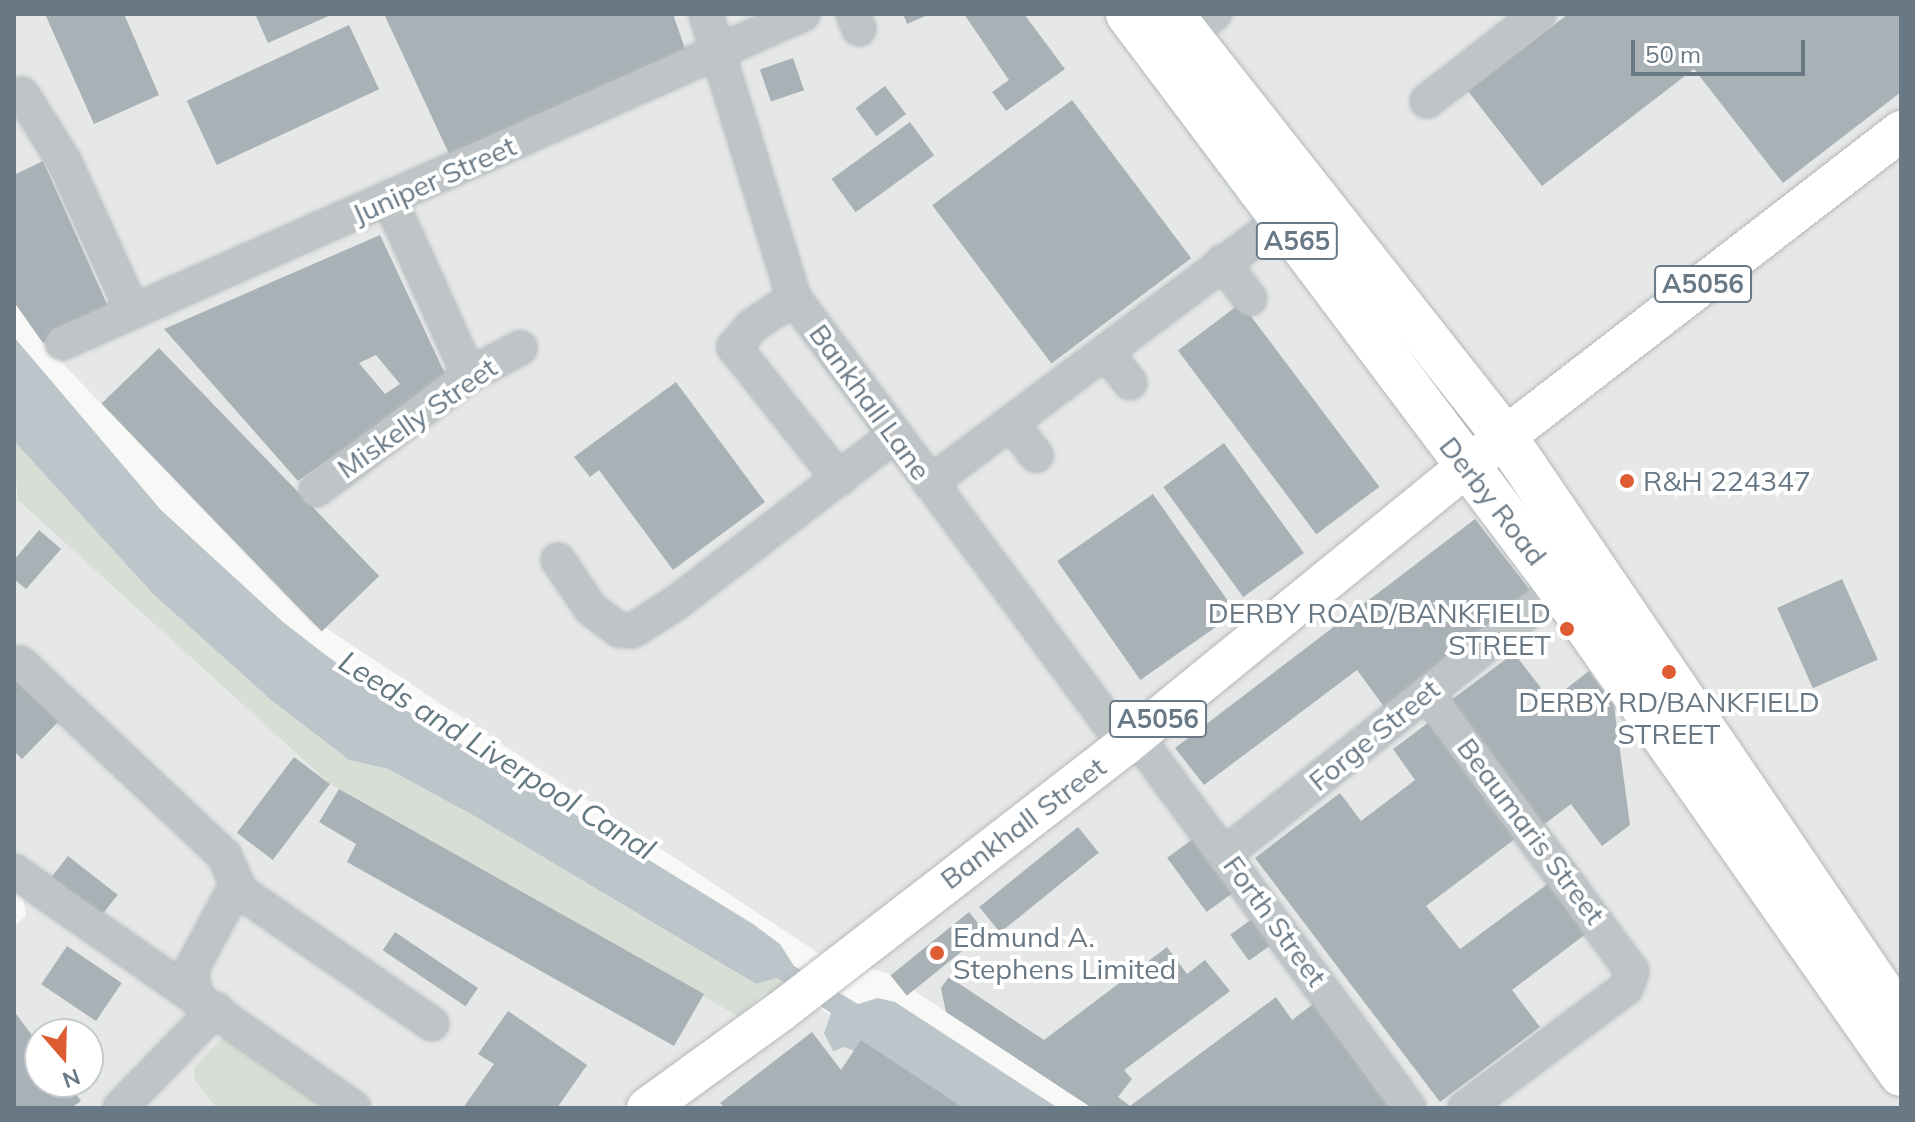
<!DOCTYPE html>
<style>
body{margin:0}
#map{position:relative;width:1915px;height:1122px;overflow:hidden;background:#f8f8f6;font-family:Mulish,sans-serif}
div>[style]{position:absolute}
.built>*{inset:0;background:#e6e7e7}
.green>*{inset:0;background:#d8ddd5}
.water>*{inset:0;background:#bbc5ca}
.building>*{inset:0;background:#a8b1b6;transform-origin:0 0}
.roads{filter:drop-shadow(0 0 2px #b3b8bc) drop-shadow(0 0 2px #b3b8bc)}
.minor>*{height:32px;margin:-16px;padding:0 16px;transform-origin:16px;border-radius:16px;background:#bfc4c7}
.major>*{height:40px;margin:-20px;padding:0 20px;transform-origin:20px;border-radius:20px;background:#fff}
.highway>*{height:44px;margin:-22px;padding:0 22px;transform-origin:22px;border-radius:22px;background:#fff}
.dots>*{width:22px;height:22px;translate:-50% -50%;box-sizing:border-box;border:4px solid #fff;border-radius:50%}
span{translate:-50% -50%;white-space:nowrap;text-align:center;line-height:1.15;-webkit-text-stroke:8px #fff;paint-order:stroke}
.shield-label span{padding:2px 6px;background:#fff;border:2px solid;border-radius:6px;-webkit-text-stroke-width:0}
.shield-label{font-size:26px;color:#687885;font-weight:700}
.street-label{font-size:28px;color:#687885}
.poi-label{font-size:28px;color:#687885}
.left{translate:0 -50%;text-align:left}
.right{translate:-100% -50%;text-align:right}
.water-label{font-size:30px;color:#647881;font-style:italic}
.frame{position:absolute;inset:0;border:16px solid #687885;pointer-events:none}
.north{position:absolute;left:24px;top:1018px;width:80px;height:80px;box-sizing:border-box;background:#fff;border:2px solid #c3c9ce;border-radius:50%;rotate:160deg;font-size:22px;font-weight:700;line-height:32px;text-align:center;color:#687885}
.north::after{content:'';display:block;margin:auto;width:28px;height:36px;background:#dd5c31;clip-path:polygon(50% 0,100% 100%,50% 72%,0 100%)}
.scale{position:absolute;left:1631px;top:40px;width:174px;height:36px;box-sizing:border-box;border:4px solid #687885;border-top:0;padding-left:10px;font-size:24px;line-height:28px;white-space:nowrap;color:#687885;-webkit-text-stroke:6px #fff;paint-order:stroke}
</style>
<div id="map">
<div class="built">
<div style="clip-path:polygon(14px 14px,1901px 14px,1901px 1020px,1505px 437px,1466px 467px,1901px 1074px,1901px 1108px,1092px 1108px,889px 974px,817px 952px,326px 628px,313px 625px,43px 343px,14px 302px)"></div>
<div style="clip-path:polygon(evenodd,14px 495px,330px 784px,738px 1015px,764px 993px,780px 993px,788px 986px,964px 1108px,14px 1108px,14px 926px,26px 916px,23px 897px,14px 891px,14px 495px,40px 1034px,88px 1034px,88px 1082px,40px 1082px,40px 1034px)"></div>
</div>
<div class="green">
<div style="clip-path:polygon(14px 441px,153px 594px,271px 700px,349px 760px,388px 769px,476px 817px,756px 984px,777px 978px,788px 986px,780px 993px,764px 993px,738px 1016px,330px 784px,17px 499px)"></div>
<div style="clip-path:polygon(223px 1037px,330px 1108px,217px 1108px,195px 1081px,194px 1068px)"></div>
</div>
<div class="water">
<div style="clip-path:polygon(14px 337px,161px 510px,283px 622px,327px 656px,389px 700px,753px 924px,780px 944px,794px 966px,858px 1004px,878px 998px,895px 1002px,1058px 1108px,964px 1108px,862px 1041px,854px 1051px,845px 1047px,833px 1051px,824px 1033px,831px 1013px,777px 978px,756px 984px,476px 817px,388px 769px,349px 760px,271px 700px,153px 594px,14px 441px)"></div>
</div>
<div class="building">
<div style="clip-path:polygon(45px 14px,124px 14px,159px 95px,94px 124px)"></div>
<div style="clip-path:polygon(255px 14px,333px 14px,268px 43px)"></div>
<div style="clip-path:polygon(384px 14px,673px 14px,685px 49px,450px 156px)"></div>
<div style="clip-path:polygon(903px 14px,930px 14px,907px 24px)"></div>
<div style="clip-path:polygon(964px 14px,1024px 14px,1065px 69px,1006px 111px,992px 92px,1009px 80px)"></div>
<div style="clip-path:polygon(1568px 14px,1901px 14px,1901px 92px,1783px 183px,1694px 69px,1542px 186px,1468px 91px)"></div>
<div style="left:349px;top:25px;width:71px;height:179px;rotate:65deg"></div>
<div style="left:793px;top:58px;width:34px;height:35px;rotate:71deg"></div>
<div style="left:885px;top:86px;width:35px;height:37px;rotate:53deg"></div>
<div style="left:1072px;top:100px;width:198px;height:175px;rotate:53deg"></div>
<div style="left:910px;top:122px;width:41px;height:97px;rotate:54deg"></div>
<div style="clip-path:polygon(43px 161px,110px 311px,43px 343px,14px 302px,14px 175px)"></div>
<div style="clip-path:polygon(evenodd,380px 235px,446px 376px,298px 481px,164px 329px,380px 235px,376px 355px,400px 384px,385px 394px,359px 363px,376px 355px)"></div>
<div style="left:1241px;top:303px;width:230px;height:79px;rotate:53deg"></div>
<div style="left:159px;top:348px;width:317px;height:80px;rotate:46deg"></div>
<div style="clip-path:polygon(676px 382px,765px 502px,673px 570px,599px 470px,590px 477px,574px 457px)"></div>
<div style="left:1224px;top:443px;width:136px;height:75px;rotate:54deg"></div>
<div style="left:1153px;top:494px;width:145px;height:117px;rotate:55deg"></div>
<div style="clip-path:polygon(1475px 519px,1533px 594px,1385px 708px,1357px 670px,1204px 785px,1175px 748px)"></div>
<div style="clip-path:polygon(39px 530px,61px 549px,26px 589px,14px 579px,14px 560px)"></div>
<div style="left:1842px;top:579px;width:88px;height:71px;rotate:66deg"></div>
<div style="clip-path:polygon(1514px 653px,1541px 688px,1521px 703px,1531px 716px,1589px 671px,1614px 706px,1630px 825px,1602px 846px,1571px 804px,1543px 825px,1450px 701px)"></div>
<div style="clip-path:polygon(14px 679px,61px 719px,22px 759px,14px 751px)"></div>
<div style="clip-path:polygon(1428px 723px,1515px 839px,1426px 906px,1460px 949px,1549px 883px,1587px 933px,1512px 990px,1540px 1027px,1440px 1102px,1255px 858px,1340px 793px,1361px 821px,1415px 780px,1393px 749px)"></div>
<div style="left:294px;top:757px;width:45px;height:95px;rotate:37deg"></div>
<div style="clip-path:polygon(339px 789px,704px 994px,674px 1046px,347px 862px,356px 844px,319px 822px)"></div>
<div style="left:1078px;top:827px;width:33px;height:127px;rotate:51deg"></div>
<div style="left:1193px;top:839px;width:67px;height:32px;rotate:54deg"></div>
<div style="left:68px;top:856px;width:63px;height:26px;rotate:38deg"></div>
<div style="left:969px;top:912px;width:26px;height:101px;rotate:51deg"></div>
<div style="left:1252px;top:919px;width:32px;height:27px;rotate:54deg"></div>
<div style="left:395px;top:932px;width:100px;height:22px;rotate:34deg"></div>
<div style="left:67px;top:946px;width:66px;height:46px;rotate:34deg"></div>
<div style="clip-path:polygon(1167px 947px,1187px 974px,1205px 960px,1230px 991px,1124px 1070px,1132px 1079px,1118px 1097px,1130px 1106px,1276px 997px,1292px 1020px,1316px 1002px,1391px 1108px,1092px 1108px,946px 1012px,941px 988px,949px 977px,1044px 1040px)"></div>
<div style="clip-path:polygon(14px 1011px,40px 1046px,40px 1082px,67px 1082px,81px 1101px,71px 1108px,14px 1108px)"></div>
<div style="clip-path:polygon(508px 1011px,587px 1065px,557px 1108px,463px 1108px,494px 1064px,478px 1054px)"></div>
<div style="clip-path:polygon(812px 1032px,841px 1070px,861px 1040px,964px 1108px,725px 1108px,720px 1103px)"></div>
</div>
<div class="roads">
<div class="minor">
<div style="left:706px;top:14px;width:297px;rotate:72.8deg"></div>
<div style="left:794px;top:298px;width:556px;rotate:53.48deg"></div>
<div style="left:853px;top:14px;width:16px;rotate:68deg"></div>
<div style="left:1184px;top:35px;width:37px;rotate:-35deg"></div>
<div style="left:22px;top:94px;width:79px;rotate:57.9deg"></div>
<div style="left:64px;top:161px;width:166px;rotate:65.4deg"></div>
<div style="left:1427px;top:101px;width:142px;rotate:-37.8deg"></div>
<div style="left:390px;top:200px;width:192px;rotate:65.7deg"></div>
<div style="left:1222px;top:262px;width:46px;rotate:52.9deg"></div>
<div style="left:794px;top:298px;width:50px;rotate:146.3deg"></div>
<div style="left:752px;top:326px;width:28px;rotate:131deg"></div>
<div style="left:734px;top:347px;width:169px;rotate:51.5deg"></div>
<div style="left:62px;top:343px;width:811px;rotate:-23.94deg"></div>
<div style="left:1106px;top:352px;width:39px;rotate:52deg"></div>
<div style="left:1011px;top:423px;width:41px;rotate:52deg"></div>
<div style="left:930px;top:483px;width:439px;rotate:-36.8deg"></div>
<div style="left:316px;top:490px;width:191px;rotate:-36.9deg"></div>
<div style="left:469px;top:375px;width:58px;rotate:-27.9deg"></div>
<div style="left:558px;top:560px;width:59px;rotate:56deg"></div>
<div style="left:591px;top:609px;width:35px;rotate:37deg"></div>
<div style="left:619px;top:630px;width:13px;rotate:4deg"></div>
<div style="left:632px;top:631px;width:52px;rotate:-32.5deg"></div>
<div style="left:676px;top:603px;width:275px;rotate:-37.5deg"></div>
<div style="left:20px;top:663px;width:280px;rotate:43.3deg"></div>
<div style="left:224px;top:855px;width:32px;rotate:66deg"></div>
<div style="left:237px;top:884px;width:98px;rotate:118.1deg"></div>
<div style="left:191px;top:970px;width:25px;rotate:79deg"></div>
<div style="left:1427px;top:693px;width:345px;rotate:53.6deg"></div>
<div style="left:1632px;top:971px;width:18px;rotate:109deg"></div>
<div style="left:1626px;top:988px;width:201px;rotate:143.3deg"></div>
<div style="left:1136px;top:736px;width:461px;rotate:53.7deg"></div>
<div style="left:1226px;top:853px;width:426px;rotate:-38.6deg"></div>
<div style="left:14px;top:871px;width:414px;rotate:34.9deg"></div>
<div style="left:235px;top:888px;width:239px;rotate:34.6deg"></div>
<div style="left:120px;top:1108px;width:138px;rotate:-45.9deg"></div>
</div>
<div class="major">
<div style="left:647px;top:1108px;width:165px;rotate:-35.9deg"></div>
<div style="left:781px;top:1011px;width:435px;rotate:-37.7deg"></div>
<div style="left:1125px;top:745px;width:440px;rotate:-39.2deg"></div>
<div style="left:1466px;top:467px;width:550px;rotate:-37.68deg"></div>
</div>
<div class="highway">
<div style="left:1128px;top:14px;width:717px;rotate:53.05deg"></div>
<div style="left:1559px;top:587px;width:595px;rotate:54.92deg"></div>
<div style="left:1171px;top:14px;width:539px;rotate:51.71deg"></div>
<div style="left:1505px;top:437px;width:705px;rotate:55.81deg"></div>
</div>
</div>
<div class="dots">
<div style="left:1627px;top:481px;background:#dd5c31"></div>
<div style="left:1567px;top:629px;background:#dd5c31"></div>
<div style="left:1669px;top:672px;background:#dd5c31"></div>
<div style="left:937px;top:953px;background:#dd5c31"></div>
</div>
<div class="shield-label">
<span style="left:1297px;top:241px">A565</span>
<span style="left:1703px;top:284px">A5056</span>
<span style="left:1158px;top:719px">A5056</span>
</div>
<div class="street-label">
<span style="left:434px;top:180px;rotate:-24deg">Juniper Street</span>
<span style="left:870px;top:402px;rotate:54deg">Bankhall Lane</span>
<span style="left:417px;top:418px;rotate:-35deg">Miskelly Street</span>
<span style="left:1493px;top:501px;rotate:52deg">Derby Road</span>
<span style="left:1374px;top:735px;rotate:-39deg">Forge Street</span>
<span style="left:1023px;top:823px;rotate:-37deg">Bankhall Street</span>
<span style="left:1531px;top:831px;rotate:53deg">Beaumaris Street</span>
<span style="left:1275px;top:921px;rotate:54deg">Forth Street</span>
</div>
<div class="poi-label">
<span class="left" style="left:1643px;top:481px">R&amp;H 224347</span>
<span class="right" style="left:1551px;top:629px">DERBY ROAD/BANKFIELD<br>STREET</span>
<span style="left:1669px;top:718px">DERBY RD/BANKFIELD<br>STREET</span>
<span class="left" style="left:953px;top:953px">Edmund A.<br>Stephens Limited</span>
</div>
<div class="water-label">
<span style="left:497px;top:755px;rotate:32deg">Leeds and Liverpool Canal</span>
</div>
<div class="frame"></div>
<div class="north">N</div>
<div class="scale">50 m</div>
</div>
